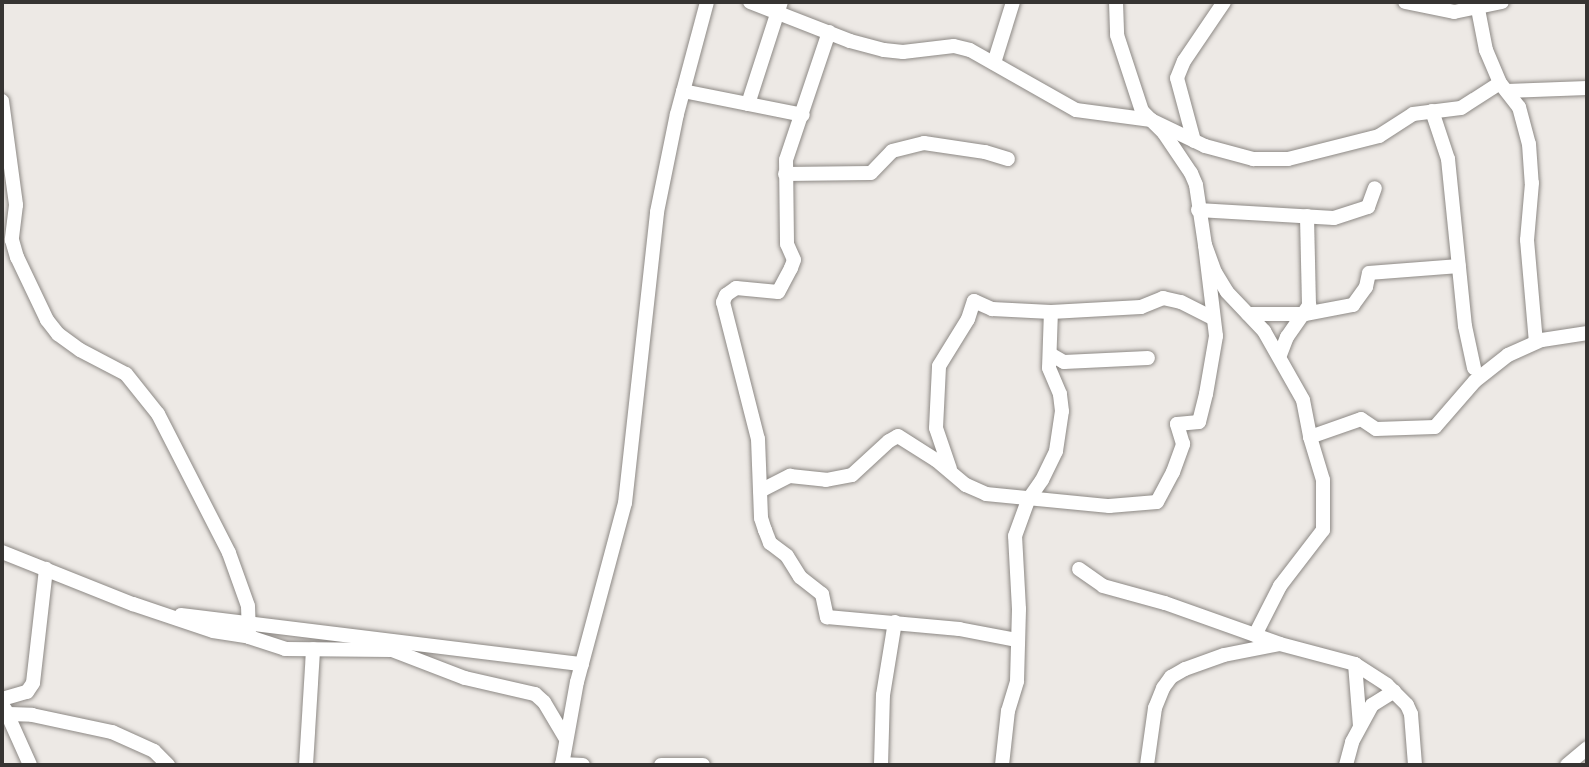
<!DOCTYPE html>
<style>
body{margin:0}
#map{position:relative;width:1589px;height:767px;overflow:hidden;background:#ede9e5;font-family:"Source Serif 4",serif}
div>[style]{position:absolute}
.roads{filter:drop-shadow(0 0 2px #8d8985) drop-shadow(0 0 2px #8d8985)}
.minor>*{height:14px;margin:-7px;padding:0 7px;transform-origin:7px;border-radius:7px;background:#fff}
span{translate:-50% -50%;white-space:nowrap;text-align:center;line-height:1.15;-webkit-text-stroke:5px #ede9e5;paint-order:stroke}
.frame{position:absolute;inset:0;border:4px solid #363432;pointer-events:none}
</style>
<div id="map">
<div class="roads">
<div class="minor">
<div style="left:750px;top:2px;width:107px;rotate:21.3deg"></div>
<div style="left:850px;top:41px;width:35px;rotate:15deg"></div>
<div style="left:884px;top:50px;width:19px;rotate:6deg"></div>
<div style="left:903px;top:52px;width:51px;rotate:-6.7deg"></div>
<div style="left:954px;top:46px;width:16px;rotate:14deg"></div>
<div style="left:970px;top:50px;width:122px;rotate:29.5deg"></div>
<div style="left:1076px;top:110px;width:76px;rotate:7.6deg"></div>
<div style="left:1151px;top:120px;width:60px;rotate:25.7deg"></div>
<div style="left:1205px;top:146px;width:50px;rotate:15.2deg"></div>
<div style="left:1253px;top:159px;width:35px"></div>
<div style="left:1288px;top:159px;width:94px;rotate:-14.2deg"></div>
<div style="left:1379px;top:136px;width:40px;rotate:-32.9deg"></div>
<div style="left:1413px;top:114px;width:48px;rotate:-7.1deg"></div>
<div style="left:1461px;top:108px;width:46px;rotate:-32.7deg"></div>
<div style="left:1116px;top:2px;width:33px;rotate:88deg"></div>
<div style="left:1117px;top:35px;width:80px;rotate:71.8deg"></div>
<div style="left:1142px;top:111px;width:31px;rotate:45deg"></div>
<div style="left:1164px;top:133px;width:48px;rotate:56deg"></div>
<div style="left:1191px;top:173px;width:13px;rotate:67deg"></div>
<div style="left:1196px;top:185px;width:61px;rotate:81.5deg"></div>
<div style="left:1205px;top:245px;width:29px;rotate:70deg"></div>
<div style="left:1215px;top:272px;width:23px;rotate:59deg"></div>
<div style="left:1227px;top:292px;width:54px;rotate:46.5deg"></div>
<div style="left:1264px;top:331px;width:79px;rotate:60.5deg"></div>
<div style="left:1303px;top:400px;width:38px;rotate:79deg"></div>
<div style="left:1310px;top:437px;width:45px;rotate:73.2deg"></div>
<div style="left:1323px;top:480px;width:50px;rotate:90deg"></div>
<div style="left:1323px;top:530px;width:71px;rotate:127.5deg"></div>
<div style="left:1280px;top:586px;width:55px;rotate:117deg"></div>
<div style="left:1405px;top:2px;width:50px;rotate:11.5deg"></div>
<div style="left:1454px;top:12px;width:49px;rotate:-11.8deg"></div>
<div style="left:1478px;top:9px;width:42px;rotate:79deg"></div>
<div style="left:1486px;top:50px;width:36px;rotate:67deg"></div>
<div style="left:1500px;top:83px;width:31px;rotate:52deg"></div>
<div style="left:1519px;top:107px;width:38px;rotate:75deg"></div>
<div style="left:1529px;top:144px;width:39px;rotate:86deg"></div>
<div style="left:1532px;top:183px;width:57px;rotate:95deg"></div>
<div style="left:1527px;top:240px;width:102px;rotate:85deg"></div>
<div style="left:829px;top:32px;width:135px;rotate:108.6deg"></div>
<div style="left:786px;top:160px;width:84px;rotate:89.3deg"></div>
<div style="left:787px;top:244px;width:17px;rotate:66deg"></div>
<div style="left:794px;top:260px;width:9px;rotate:111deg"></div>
<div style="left:791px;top:268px;width:27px;rotate:118deg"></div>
<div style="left:778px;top:292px;width:42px;rotate:-174.6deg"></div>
<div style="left:736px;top:288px;width:12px;rotate:145deg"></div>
<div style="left:726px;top:295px;width:8px;rotate:113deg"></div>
<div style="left:723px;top:302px;width:141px;rotate:75.7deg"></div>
<div style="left:758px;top:439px;width:79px;rotate:87.8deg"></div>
<div style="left:761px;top:518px;width:13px;rotate:72deg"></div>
<div style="left:765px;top:530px;width:14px;rotate:69deg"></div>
<div style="left:770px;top:543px;width:21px;rotate:37deg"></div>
<div style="left:787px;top:556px;width:25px;rotate:58deg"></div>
<div style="left:800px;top:577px;width:28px;rotate:38deg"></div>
<div style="left:822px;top:594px;width:24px;rotate:78deg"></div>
<div style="left:827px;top:617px;width:133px;rotate:5.2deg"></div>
<div style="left:959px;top:629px;width:58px;rotate:10.9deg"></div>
<div style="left:994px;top:63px;width:64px;rotate:-72.7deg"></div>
<div style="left:683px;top:91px;width:122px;rotate:11.3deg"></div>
<div style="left:1507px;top:91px;width:80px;rotate:-2.1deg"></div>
<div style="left:2px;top:101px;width:105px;rotate:82.3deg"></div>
<div style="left:16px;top:205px;width:35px;rotate:97deg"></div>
<div style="left:12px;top:240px;width:18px;rotate:74deg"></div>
<div style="left:17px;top:257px;width:70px;rotate:64.5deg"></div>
<div style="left:47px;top:320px;width:18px;rotate:52deg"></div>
<div style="left:58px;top:334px;width:27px;rotate:36deg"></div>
<div style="left:80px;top:350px;width:52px;rotate:27.6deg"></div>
<div style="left:126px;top:374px;width:51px;rotate:51.3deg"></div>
<div style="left:158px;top:414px;width:156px;rotate:62.9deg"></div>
<div style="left:229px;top:553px;width:56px;rotate:70.3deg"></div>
<div style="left:248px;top:606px;width:31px;rotate:88deg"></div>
<div style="left:748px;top:104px;width:107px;rotate:-72.1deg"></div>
<div style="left:1432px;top:111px;width:51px;rotate:71.6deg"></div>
<div style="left:1448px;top:159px;width:168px;rotate:84.2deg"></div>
<div style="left:1465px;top:326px;width:43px;rotate:77.9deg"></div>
<div style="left:1194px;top:141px;width:65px;rotate:-105.1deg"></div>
<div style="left:1177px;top:78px;width:18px;rotate:-68deg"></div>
<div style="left:1184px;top:61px;width:71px;rotate:-55.9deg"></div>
<div style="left:785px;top:174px;width:86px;rotate:-0.7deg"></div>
<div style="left:871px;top:173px;width:30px;rotate:-46deg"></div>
<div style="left:892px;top:151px;width:33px;rotate:-14deg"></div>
<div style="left:924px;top:143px;width:62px;rotate:8.4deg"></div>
<div style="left:985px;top:152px;width:24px;rotate:17deg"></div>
<div style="left:1198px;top:210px;width:136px;rotate:3.4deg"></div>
<div style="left:1334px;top:218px;width:36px;rotate:-18deg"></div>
<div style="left:1368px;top:207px;width:20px;rotate:-70deg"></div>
<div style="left:1248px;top:314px;width:57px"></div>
<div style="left:1305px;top:314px;width:49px;rotate:-10.6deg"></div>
<div style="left:1353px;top:305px;width:22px;rotate:-54deg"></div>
<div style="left:1366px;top:287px;width:14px;rotate:-78deg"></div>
<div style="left:1369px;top:273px;width:90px;rotate:-4.4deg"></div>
<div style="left:1050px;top:354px;width:16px;rotate:30deg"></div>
<div style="left:1064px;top:362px;width:84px;rotate:-2.7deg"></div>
<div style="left:1280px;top:355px;width:19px;rotate:-69deg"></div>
<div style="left:1287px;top:337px;width:39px;rotate:-55deg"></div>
<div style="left:1309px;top:305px;width:89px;rotate:-91.3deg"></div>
<div style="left:1310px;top:437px;width:54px;rotate:-19.4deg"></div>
<div style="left:1361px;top:419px;width:18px;rotate:34deg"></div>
<div style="left:1376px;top:429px;width:59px;rotate:-1.9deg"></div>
<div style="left:1435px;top:427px;width:61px;rotate:-49deg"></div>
<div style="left:1475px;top:381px;width:42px;rotate:-38.2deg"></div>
<div style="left:1508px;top:355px;width:37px;rotate:-24deg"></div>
<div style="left:1542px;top:340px;width:46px;rotate:-8.8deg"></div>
<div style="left:950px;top:469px;width:43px;rotate:-108.9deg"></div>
<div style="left:936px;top:428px;width:62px;rotate:-87.2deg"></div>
<div style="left:939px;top:366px;width:55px;rotate:-58.3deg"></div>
<div style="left:968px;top:319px;width:19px;rotate:-72deg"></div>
<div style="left:974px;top:301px;width:20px;rotate:24deg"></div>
<div style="left:992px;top:309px;width:59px;rotate:2.9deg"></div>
<div style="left:1051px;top:312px;width:90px;rotate:-3.2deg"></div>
<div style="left:1141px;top:307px;width:24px;rotate:-22deg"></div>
<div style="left:1163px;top:298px;width:18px;rotate:13deg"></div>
<div style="left:1181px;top:302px;width:36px;rotate:27deg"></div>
<div style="left:760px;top:491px;width:34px;rotate:-27deg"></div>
<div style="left:790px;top:476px;width:36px;rotate:6deg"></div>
<div style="left:826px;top:480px;width:26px;rotate:-11deg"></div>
<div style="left:852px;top:475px;width:50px;rotate:-42.6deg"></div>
<div style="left:889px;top:441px;width:10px;rotate:-29deg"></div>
<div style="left:898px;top:436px;width:45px;rotate:32.3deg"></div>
<div style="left:936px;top:460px;width:39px;rotate:40deg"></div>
<div style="left:966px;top:485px;width:22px;rotate:24deg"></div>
<div style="left:986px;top:494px;width:124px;rotate:5.6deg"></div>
<div style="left:1109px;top:506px;width:48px;rotate:-4.8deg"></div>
<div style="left:1157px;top:502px;width:34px;rotate:-62deg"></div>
<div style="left:1173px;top:472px;width:30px;rotate:-70deg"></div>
<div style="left:1183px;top:444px;width:21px;rotate:-107deg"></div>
<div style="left:1177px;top:424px;width:22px;rotate:-5deg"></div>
<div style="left:1199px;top:422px;width:29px;rotate:-76deg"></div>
<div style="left:1206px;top:394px;width:59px;rotate:-80.2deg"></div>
<div style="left:1216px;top:336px;width:92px;rotate:-96.9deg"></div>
<div style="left:2px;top:552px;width:141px;rotate:21.7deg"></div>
<div style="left:133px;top:604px;width:84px;rotate:18.6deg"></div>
<div style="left:213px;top:631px;width:36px;rotate:9deg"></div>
<div style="left:249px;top:637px;width:38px;rotate:18deg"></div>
<div style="left:285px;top:649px;width:107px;rotate:0.5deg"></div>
<div style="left:392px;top:650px;width:78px;rotate:21deg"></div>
<div style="left:465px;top:678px;width:72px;rotate:12.9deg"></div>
<div style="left:535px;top:694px;width:12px;rotate:42deg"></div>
<div style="left:544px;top:702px;width:43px;rotate:59.3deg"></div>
<div style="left:1079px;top:569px;width:29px;rotate:35deg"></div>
<div style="left:1103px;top:586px;width:64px;rotate:15.3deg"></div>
<div style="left:1165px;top:603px;width:122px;rotate:19.6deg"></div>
<div style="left:1280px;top:644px;width:78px;rotate:14.9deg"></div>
<div style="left:1355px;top:664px;width:38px;rotate:33deg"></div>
<div style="left:1387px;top:685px;width:28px;rotate:45deg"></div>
<div style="left:1407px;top:705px;width:10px;rotate:66deg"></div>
<div style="left:1411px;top:714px;width:51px;rotate:85.5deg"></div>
<div style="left:181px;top:615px;width:404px;rotate:7deg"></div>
<div style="left:1355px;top:664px;width:62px;rotate:85.4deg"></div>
<div style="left:2px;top:699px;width:26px;rotate:-16deg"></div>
<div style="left:27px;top:692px;width:11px;rotate:-56deg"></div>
<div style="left:33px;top:683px;width:115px;rotate:-83.5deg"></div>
<div style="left:5px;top:709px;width:61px;rotate:65.9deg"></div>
<div style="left:9px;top:714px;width:23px;rotate:2deg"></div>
<div style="left:32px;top:715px;width:82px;rotate:12deg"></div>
<div style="left:112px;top:732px;width:46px;rotate:24.3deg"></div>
<div style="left:154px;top:751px;width:20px;rotate:45deg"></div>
<div style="left:562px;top:764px;width:21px;rotate:3deg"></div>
<div style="left:306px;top:765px;width:116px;rotate:-86.5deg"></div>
<div style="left:562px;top:765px;width:84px;rotate:-79.8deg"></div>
<div style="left:577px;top:682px;width:185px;rotate:-75deg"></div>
<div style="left:625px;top:503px;width:293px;rotate:-83.7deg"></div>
<div style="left:657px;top:212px;width:100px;rotate:-78.5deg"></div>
<div style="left:677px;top:114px;width:116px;rotate:-75deg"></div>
<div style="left:661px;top:765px;width:42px"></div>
<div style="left:881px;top:765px;width:70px;rotate:-88.4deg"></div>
<div style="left:883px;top:695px;width:74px;rotate:-80.7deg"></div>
<div style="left:1002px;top:765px;width:54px;rotate:-83.7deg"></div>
<div style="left:1008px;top:711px;width:31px;rotate:-73deg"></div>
<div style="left:1017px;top:681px;width:72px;rotate:-88.4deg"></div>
<div style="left:1019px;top:609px;width:73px;rotate:-93.1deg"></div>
<div style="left:1015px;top:536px;width:38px;rotate:-70deg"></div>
<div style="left:1028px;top:500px;width:24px;rotate:-55deg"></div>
<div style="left:1042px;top:480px;width:32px;rotate:-64deg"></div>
<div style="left:1056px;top:451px;width:40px;rotate:-81.5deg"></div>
<div style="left:1062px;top:411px;width:17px;rotate:-97deg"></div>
<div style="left:1060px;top:394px;width:28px;rotate:-113deg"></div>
<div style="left:1049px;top:368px;width:56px;rotate:-88deg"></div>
<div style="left:1147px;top:765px;width:58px;rotate:-82deg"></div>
<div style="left:1155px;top:708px;width:22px;rotate:-68deg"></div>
<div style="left:1163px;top:688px;width:14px;rotate:-54deg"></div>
<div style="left:1171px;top:677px;width:16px;rotate:-30deg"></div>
<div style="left:1185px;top:669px;width:41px;rotate:-19.7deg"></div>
<div style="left:1224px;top:655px;width:56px;rotate:-11.3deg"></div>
<div style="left:1346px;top:765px;width:24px;rotate:-75deg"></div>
<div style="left:1352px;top:742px;width:42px;rotate:-61.6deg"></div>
<div style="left:1372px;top:705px;width:26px;rotate:-32deg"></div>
<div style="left:1567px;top:765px;width:26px;rotate:-40deg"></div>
</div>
</div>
<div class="frame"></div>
</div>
